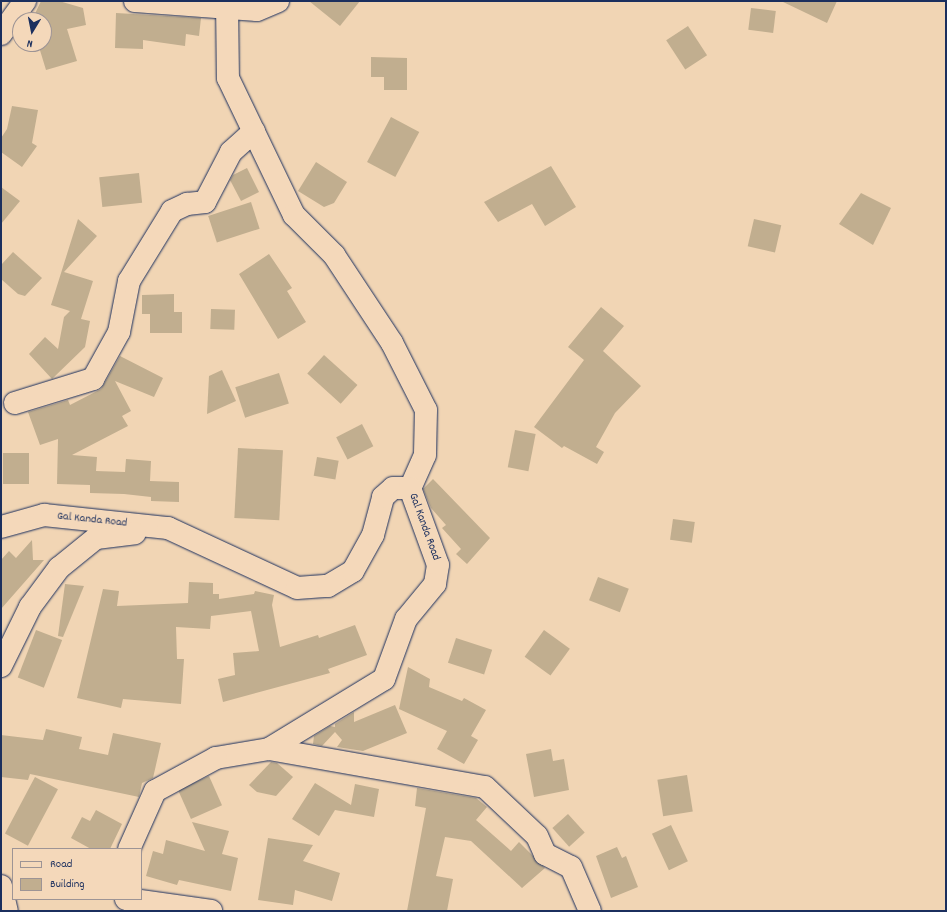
<!DOCTYPE html>
<style>
body{margin:0}
#map{position:relative;width:947px;height:912px;overflow:hidden;background:#f1d5b4;font-family:Dekko,sans-serif}
div>[style]{position:absolute}
.building>*{inset:0;background:#c1ae8f;transform-origin:0 0}
.roads{filter:drop-shadow(0 0 1px #1b2f5e) drop-shadow(0 0 1px #1b2f5e)}
.minor>*{height:22px;margin:-11px;padding:0 11px;transform-origin:11px;border-radius:11px;background:#f4d8ba}
span{translate:-50% -50%;white-space:nowrap;text-align:center;line-height:1.15;-webkit-text-stroke:3px #f4d8ba;paint-order:stroke}
.street-label{font-size:12px;color:#1b2f5e}
.frame{position:absolute;inset:0;border:2px solid #1b2f5e;pointer-events:none}
.legend{position:absolute;left:12px;top:848px;width:130px;height:52px;box-sizing:border-box;background:#f4d8ba;border:1px solid #9d9495;margin:0;padding:5px 7px;list-style:none;font-size:12px;color:#1b2f5e}
.legend li{display:flex;align-items:center;gap:8px;height:20px}
.legend b{width:20px;border:1px solid #9d9495}
.north{position:absolute;left:12px;top:12px;width:40px;height:40px;box-sizing:border-box;background:#f4d8ba;border:1px solid #9d9495;border-radius:50%;rotate:190deg;font-size:11px;font-weight:700;line-height:16px;text-align:center;color:#1b2f5e}
.north::after{content:'';display:block;margin:auto;width:14px;height:18px;background:#1b2f5e;clip-path:polygon(50% 0,100% 100%,50% 72%,0 100%)}
</style>
<div id="map">
<div class="building">
<div style="clip-path:polygon(41px 1px,59px 1px,83px 8px,86px 25px,67px 29px,77px 61px,46px 70px,39px 47px,44px 46px,44px 20px,32px 20px)"></div>
<div style="clip-path:polygon(309px 1px,360px 1px,340px 26px)"></div>
<div style="clip-path:polygon(781px 1px,837px 1px,827px 23px)"></div>
<div style="left:751px;top:8px;width:25px;height:22px;rotate:7deg"></div>
<div style="clip-path:polygon(116px 13px,201px 18px,199px 36px,186px 34px,185px 46px,143px 40px,143px 49px,115px 48px)"></div>
<div style="left:688px;top:26px;width:35px;height:26px;rotate:57deg"></div>
<div style="clip-path:polygon(371px 57px,407px 58px,407px 90px,384px 90px,384px 77px,371px 77px)"></div>
<div style="clip-path:polygon(12px 106px,38px 110px,32px 143px,37px 146px,22px 167px,1px 152px,1px 138px,7px 129px)"></div>
<div style="left:391px;top:117px;width:32px;height:51px;rotate:28deg"></div>
<div style="clip-path:polygon(316px 162px,347px 182px,334px 203px,324px 207px,298px 191px)"></div>
<div style="clip-path:polygon(551px 166px,576px 207px,545px 226px,532px 204px,498px 222px,484px 202px)"></div>
<div style="clip-path:polygon(247px 168px,259px 192px,241px 201px,230px 180px,233px 175px)"></div>
<div style="left:139px;top:173px;width:30px;height:40px;rotate:84deg"></div>
<div style="clip-path:polygon(1px 187px,20px 201px,1px 224px)"></div>
<div style="clip-path:polygon(861px 193px,891px 208px,873px 245px,839px 224px)"></div>
<div style="left:251px;top:202px;width:28px;height:45px;rotate:72deg"></div>
<div style="clip-path:polygon(78px 219px,97px 236px,64px 272px,93px 281px,81px 319px,90px 321px,85px 347px,52px 379px,29px 354px,45px 337px,58px 349px,64px 317px,70px 311px,51px 305px)"></div>
<div style="left:754px;top:219px;width:28px;height:28px;rotate:13deg"></div>
<div style="clip-path:polygon(13px 252px,42px 278px,25px 296px,18px 294px,1px 279px,1px 265px)"></div>
<div style="clip-path:polygon(269px 254px,292px 288px,287px 291px,306px 322px,278px 339px,239px 274px)"></div>
<div style="clip-path:polygon(174px 294px,174px 312px,182px 312px,182px 333px,150px 333px,150px 314px,142px 314px,142px 295px)"></div>
<div style="clip-path:polygon(601px 307px,624px 326px,603px 351px,641px 386px,615px 413px,596px 447px,604px 452px,597px 464px,564px 446px,562px 448px,534px 427px,584px 360px,568px 347px)"></div>
<div style="left:211px;top:309px;width:24px;height:20px;rotate:2deg"></div>
<div style="left:324px;top:355px;width:45px;height:25px;rotate:42deg"></div>
<div style="clip-path:polygon(120px 356px,163px 378px,154px 397px,115px 381px,131px 411px,122px 416px,128px 426px,72px 455px,97px 457px,96px 471px,125px 472px,126px 459px,151px 461px,150px 481px,179px 482px,179px 502px,151px 501px,151px 497px,124px 494px,90px 493px,90px 485px,57px 484px,58px 439px,40px 445px,28px 412px,68px 400px,70px 405px,101px 389px)"></div>
<div style="clip-path:polygon(222px 370px,236px 401px,207px 414px,209px 376px)"></div>
<div style="left:279px;top:373px;width:32px;height:46px;rotate:72deg"></div>
<div style="left:362px;top:424px;width:25px;height:29px;rotate:63deg"></div>
<div style="left:515px;top:430px;width:21px;height:38px;rotate:11deg"></div>
<div style="left:238px;top:448px;width:45px;height:70px;rotate:3deg"></div>
<div style="left:3px;top:453px;width:26px;height:31px"></div>
<div style="left:317px;top:457px;width:22px;height:19px;rotate:10deg"></div>
<div style="clip-path:polygon(433px 479px,490px 538px,467px 564px,456px 554px,461px 549px,442px 528px,446px 525px,431px 508px,423px 489px)"></div>
<div style="left:673px;top:519px;width:22px;height:21px;rotate:8deg"></div>
<div style="clip-path:polygon(32px 540px,33px 560px,44px 560px,1px 609px,1px 560px,9px 551px,16px 558px)"></div>
<div style="left:598px;top:577px;width:33px;height:25px;rotate:21deg"></div>
<div style="clip-path:polygon(189px 582px,213px 583px,213px 594px,219px 594px,219px 599px,254px 594px,255px 591px,274px 595px,272px 605px,280px 647px,318px 635px,319px 638px,355px 625px,367px 655px,328px 669px,330px 673px,223px 702px,218px 679px,235px 675px,233px 653px,259px 651px,251px 611px,211px 616px,210px 629px,176px 627px,177px 659px,184px 659px,181px 704px,123px 699px,121px 708px,77px 698px,103px 589px,119px 591px,117px 606px,188px 603px)"></div>
<div style="clip-path:polygon(65px 584px,84px 586px,63px 637px,58px 636px)"></div>
<div style="left:36px;top:630px;width:28px;height:51px;rotate:21deg"></div>
<div style="left:544px;top:630px;width:32px;height:33px;rotate:36deg"></div>
<div style="left:456px;top:638px;width:38px;height:26px;rotate:18deg"></div>
<div style="clip-path:polygon(408px 667px,430px 679px,429px 687px,462px 701px,464px 698px,486px 710px,471px 736px,478px 740px,464px 764px,437px 749px,447px 731px,399px 709px)"></div>
<div style="clip-path:polygon(395px 705px,407px 733px,363px 751px,337px 747px,342px 740px,335px 732px,322px 746px,313px 744px,314px 736px,330px 726px,335px 727px,335px 724px,354px 712px,354px 722px)"></div>
<div style="clip-path:polygon(46px 729px,82px 737px,79px 749px,108px 755px,113px 733px,161px 743px,153px 778px,142px 783px,139px 797px,30px 774px,28px 780px,1px 777px,1px 735px,43px 740px)"></div>
<div style="clip-path:polygon(551px 749px,553px 761px,564px 759px,569px 790px,534px 797px,526px 754px)"></div>
<div style="clip-path:polygon(271px 762px,277px 763px,293px 777px,276px 796px,257px 792px,249px 785px)"></div>
<div style="left:687px;top:775px;width:37px;height:30px;rotate:81deg"></div>
<div style="left:209px;top:776px;width:32px;height:34px;rotate:66deg"></div>
<div style="left:35px;top:777px;width:26px;height:64px;rotate:28deg"></div>
<div style="clip-path:polygon(315px 783px,351px 805px,355px 784px,379px 789px,374px 817px,335px 810px,319px 836px,292px 819px)"></div>
<div style="clip-path:polygon(417px 788px,476px 798px,487px 807px,476px 820px,511px 851px,519px 842px,545px 868px,522px 888px,471px 841px,445px 837px,436px 876px,453px 879px,447px 911px,407px 911px,426px 808px,415px 806px)"></div>
<div style="clip-path:polygon(96px 810px,122px 824px,110px 849px,91px 849px,71px 838px,82px 817px,90px 821px)"></div>
<div style="left:568px;top:814px;width:25px;height:21px;rotate:48deg"></div>
<div style="clip-path:polygon(192px 822px,229px 831px,222px 854px,238px 858px,231px 891px,179px 880px,177px 885px,146px 876px,153px 851px,163px 854px,166px 840px,205px 851px)"></div>
<div style="left:671px;top:825px;width:40px;height:21px;rotate:65deg"></div>
<div style="clip-path:polygon(268px 838px,313px 845px,303px 861px,340px 873px,332px 901px,295px 890px,293px 905px,258px 900px)"></div>
<div style="clip-path:polygon(617px 847px,622px 858px,626px 856px,638px 887px,611px 898px,596px 856px)"></div>
</div>
<div class="roads">
<div class="minor">
<div style="left:135px;top:1px;width:122px;rotate:4.2deg"></div>
<div style="left:257px;top:10px;width:23px;rotate:-23deg"></div>
<div style="left:227px;top:1px;width:77px;rotate:89.3deg"></div>
<div style="left:228px;top:78px;width:152px;rotate:64.3deg"></div>
<div style="left:294px;top:215px;width:57px;rotate:45deg"></div>
<div style="left:334px;top:255px;width:105px;rotate:56.6deg"></div>
<div style="left:392px;top:343px;width:75px;rotate:63.1deg"></div>
<div style="left:426px;top:410px;width:45px;rotate:91.3deg"></div>
<div style="left:425px;top:455px;width:36px;rotate:114deg"></div>
<div style="left:1px;top:34px;width:41px;rotate:-54deg"></div>
<div style="left:15px;top:403px;width:82px;rotate:-17.1deg"></div>
<div style="left:93px;top:379px;width:54px;rotate:-61deg"></div>
<div style="left:119px;top:332px;width:52px;rotate:-78.9deg"></div>
<div style="left:129px;top:281px;width:82px;rotate:-58.4deg"></div>
<div style="left:172px;top:211px;width:17px;rotate:-25deg"></div>
<div style="left:187px;top:204px;width:18px;rotate:-6deg"></div>
<div style="left:205px;top:202px;width:56px;rotate:-62.5deg"></div>
<div style="left:231px;top:152px;width:31px;rotate:-42deg"></div>
<div style="left:1px;top:527px;width:45px;rotate:-15.6deg"></div>
<div style="left:44px;top:515px;width:125px;rotate:6deg"></div>
<div style="left:168px;top:528px;width:142px;rotate:24.9deg"></div>
<div style="left:297px;top:588px;width:31px;rotate:-4deg"></div>
<div style="left:328px;top:586px;width:29px;rotate:-31deg"></div>
<div style="left:353px;top:571px;width:41px;rotate:-60.9deg"></div>
<div style="left:373px;top:535px;width:39px;rotate:-75deg"></div>
<div style="left:383px;top:497px;width:13px;rotate:-42deg"></div>
<div style="left:393px;top:488px;width:17px"></div>
<div style="left:410px;top:488px;width:82px;rotate:70deg"></div>
<div style="left:438px;top:565px;width:19px;rotate:99deg"></div>
<div style="left:435px;top:584px;width:45px;rotate:129.6deg"></div>
<div style="left:406px;top:619px;width:64px;rotate:110.1deg"></div>
<div style="left:384px;top:679px;width:135px;rotate:148.7deg"></div>
<div style="left:269px;top:749px;width:54px;rotate:170.4deg"></div>
<div style="left:216px;top:758px;width:69px;rotate:151.6deg"></div>
<div style="left:155px;top:791px;width:64px;rotate:114.1deg"></div>
<div style="left:1px;top:666px;width:66px;rotate:-63.8deg"></div>
<div style="left:30px;top:607px;width:49px;rotate:-53.4deg"></div>
<div style="left:59px;top:568px;width:48px;rotate:-39deg"></div>
<div style="left:96px;top:538px;width:39px;rotate:-7deg"></div>
<div style="left:269px;top:749px;width:219px;rotate:10deg"></div>
<div style="left:485px;top:787px;width:71px;rotate:43.3deg"></div>
<div style="left:537px;top:836px;width:20px;rotate:66deg"></div>
<div style="left:545px;top:854px;width:29px;rotate:27deg"></div>
<div style="left:571px;top:867px;width:48px;rotate:66.6deg"></div>
<div style="left:1px;top:886px;width:26px;rotate:77deg"></div>
<div style="left:126px;top:899px;width:86px;rotate:8deg"></div>
</div>
</div>
<div class="street-label">
<span style="left:92px;top:520px;rotate:6deg">Gal Kanda Road</span>
<span style="left:424px;top:527px;rotate:70deg">Gal Kanda Road</span>
</div>
<div class="frame"></div>
<ul class="legend">
<li><b style="height:5px;background:#f4d8ba"></b>Road</li>
<li><b style="height:11px;background:#c1ae8f"></b>Building</li>
</ul>
<div class="north">N</div>
</div>
